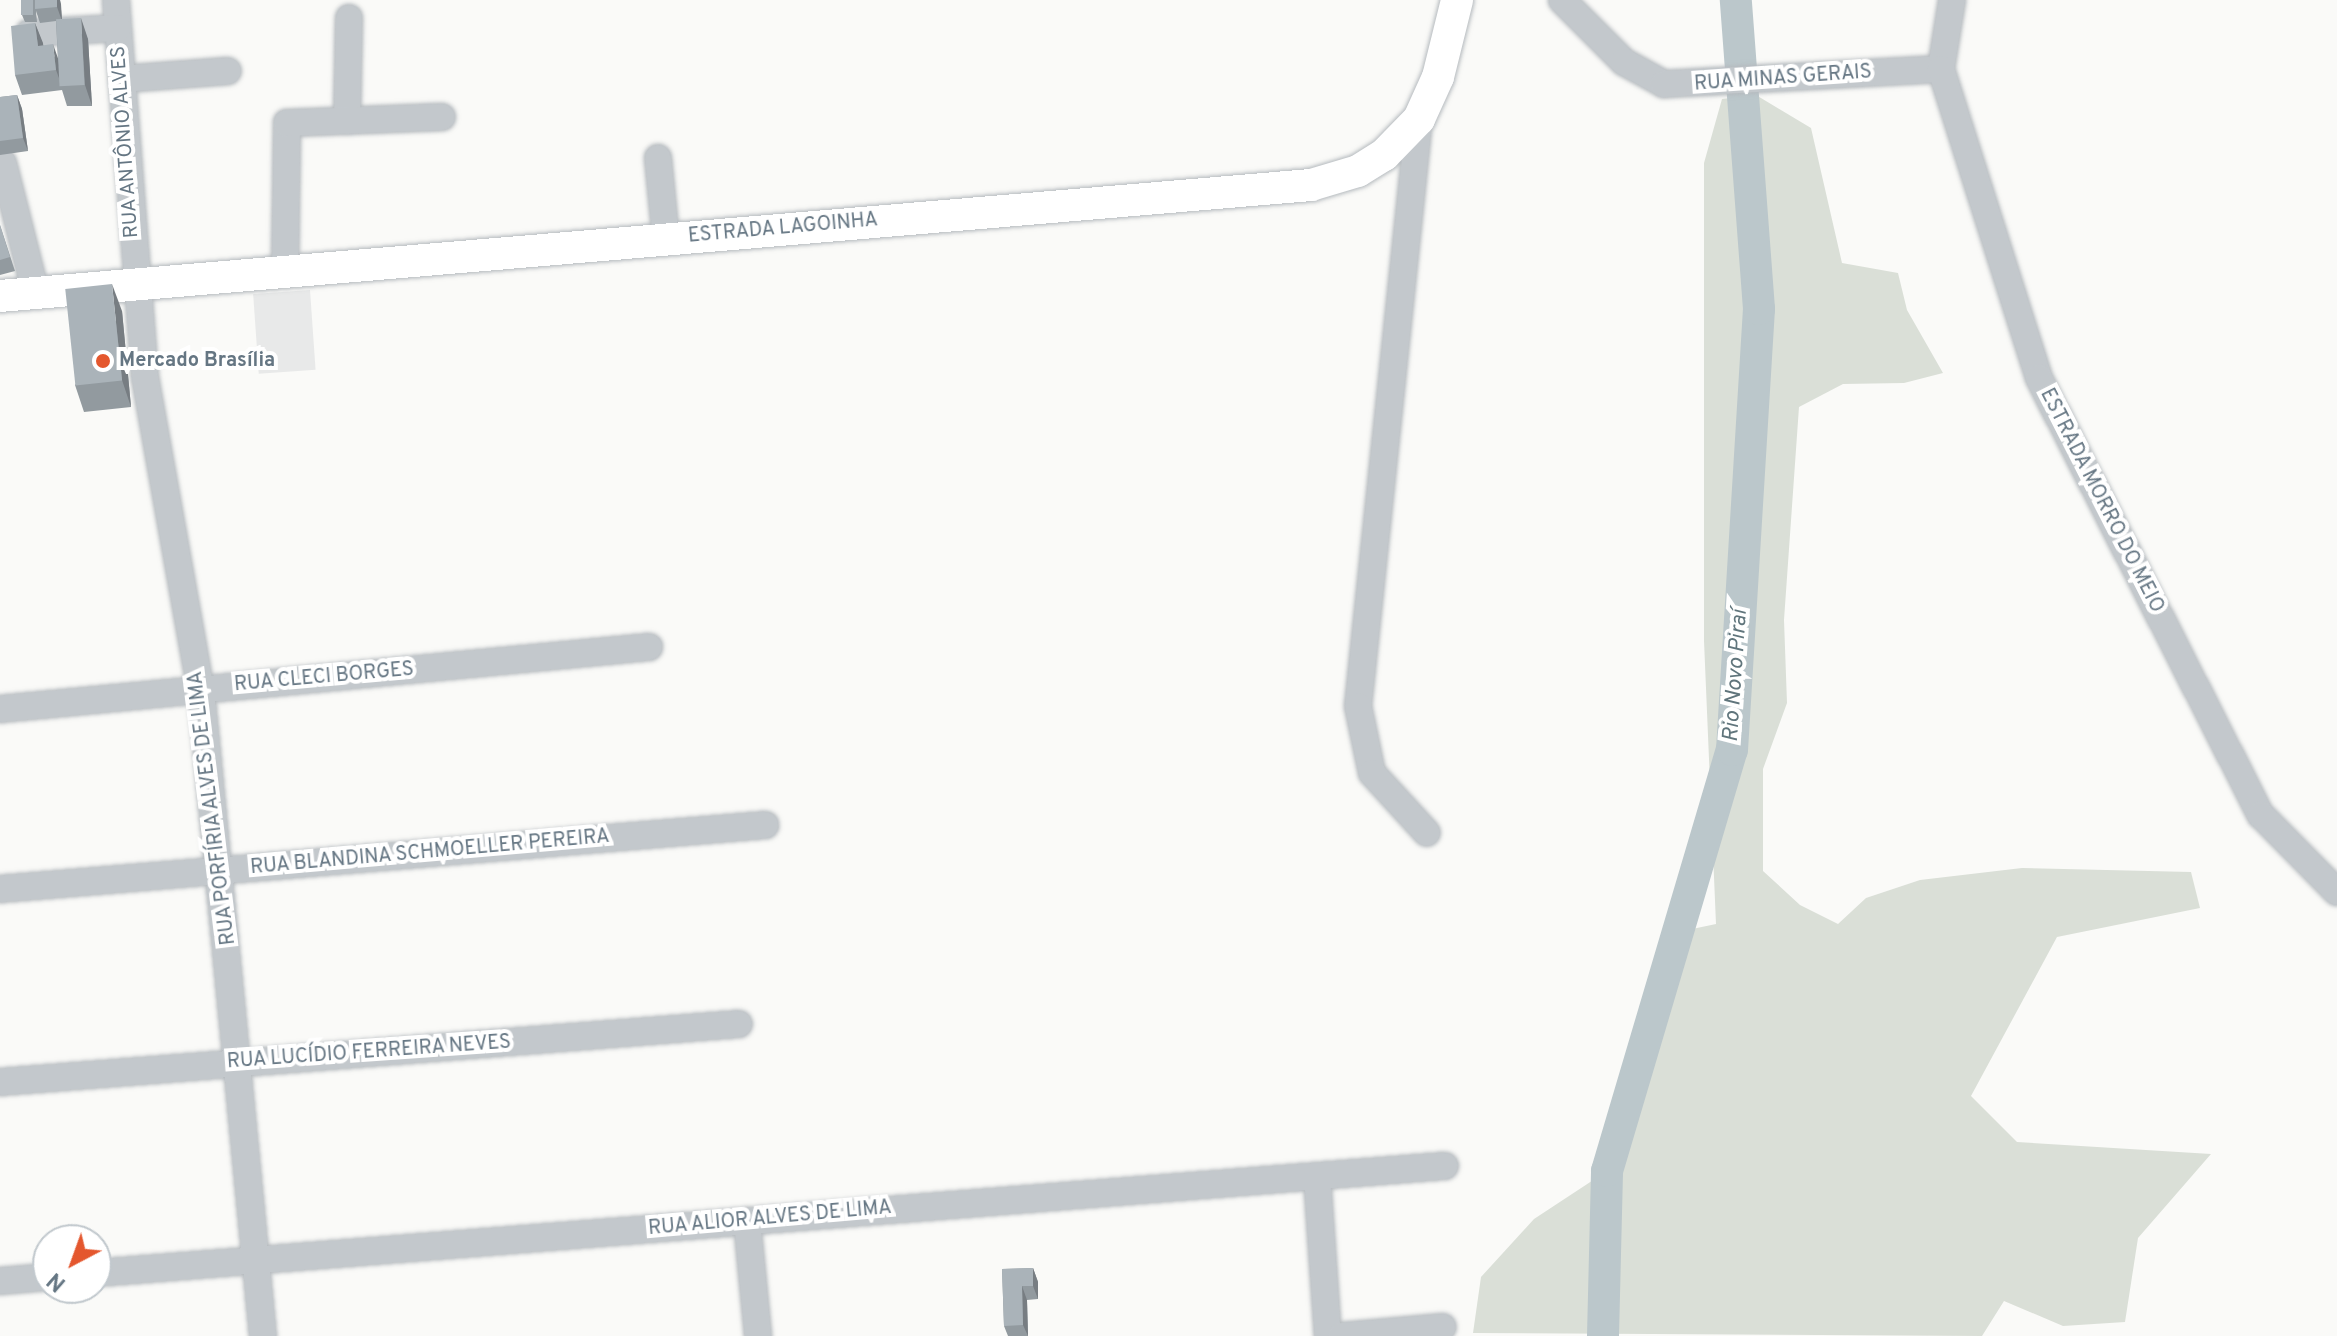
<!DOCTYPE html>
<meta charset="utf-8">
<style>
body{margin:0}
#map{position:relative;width:2337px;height:1336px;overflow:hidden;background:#fafaf8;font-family:Overpass,sans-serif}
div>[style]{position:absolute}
.built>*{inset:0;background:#e8e9e9;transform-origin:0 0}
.green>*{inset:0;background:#dadfd7}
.river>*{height:32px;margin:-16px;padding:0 16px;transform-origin:16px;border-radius:16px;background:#bbc7cb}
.roads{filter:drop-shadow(0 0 2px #b5babe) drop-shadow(0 0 2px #b5babe)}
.minor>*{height:26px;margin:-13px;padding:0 13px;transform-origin:13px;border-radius:13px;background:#c3c8cc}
.major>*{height:32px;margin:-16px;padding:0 16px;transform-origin:16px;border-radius:16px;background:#fff}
.wall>*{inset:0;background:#929a9f}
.shaded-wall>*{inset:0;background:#777d82}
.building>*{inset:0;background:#aab3b9;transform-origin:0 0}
.dots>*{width:22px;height:22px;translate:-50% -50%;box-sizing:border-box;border:4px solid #fff;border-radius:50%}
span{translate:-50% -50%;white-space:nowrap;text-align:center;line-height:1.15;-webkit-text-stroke:8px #fff;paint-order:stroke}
.street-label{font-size:20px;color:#657683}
.poi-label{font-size:20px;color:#657683;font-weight:700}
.left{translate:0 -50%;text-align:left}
.water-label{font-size:22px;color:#60757c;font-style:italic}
.north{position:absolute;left:32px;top:1224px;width:80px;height:80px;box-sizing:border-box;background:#fff;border:2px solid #c1c8cd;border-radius:50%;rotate:221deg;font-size:22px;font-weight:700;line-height:32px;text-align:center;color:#657683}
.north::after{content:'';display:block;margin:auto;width:28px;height:36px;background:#e4572e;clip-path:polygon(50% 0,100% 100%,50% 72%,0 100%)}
</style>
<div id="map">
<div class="built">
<div style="left:310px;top:290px;width:80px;height:57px;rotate:86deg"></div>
</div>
<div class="green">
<div style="clip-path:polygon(1756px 95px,1811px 128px,1842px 263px,1898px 273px,1907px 310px,1943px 373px,1904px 383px,1843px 384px,1799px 407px,1784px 620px,1787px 703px,1763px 769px,1763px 871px,1800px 905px,1838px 924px,1866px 898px,1920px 880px,2022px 868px,2191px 872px,2200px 908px,2057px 937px,1971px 1096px,2017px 1142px,2211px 1154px,2138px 1238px,2125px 1322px,2063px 1326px,2004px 1301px,1982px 1336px,1473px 1333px,1481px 1277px,1534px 1219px,1607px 1171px,1678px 932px,1716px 924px,1704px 641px,1704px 163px,1722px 99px)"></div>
</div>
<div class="river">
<div style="left:1603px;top:1336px;width:165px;rotate:-88.6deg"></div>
<div style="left:1607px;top:1171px;width:439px;rotate:-73.5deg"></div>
<div style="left:1732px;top:750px;width:442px;rotate:-86.5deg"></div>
<div style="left:1759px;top:309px;width:310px;rotate:-94.3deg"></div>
</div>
<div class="roads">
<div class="minor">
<div style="left:116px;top:0;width:378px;rotate:85.6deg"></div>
<div style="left:145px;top:377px;width:318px;rotate:79.9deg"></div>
<div style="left:201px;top:690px;width:649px;rotate:84.52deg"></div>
<div style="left:1562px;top:0;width:88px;rotate:45deg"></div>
<div style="left:1624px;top:62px;width:46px;rotate:28.8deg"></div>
<div style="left:1664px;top:84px;width:277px;rotate:-3.1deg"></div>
<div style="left:1952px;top:0;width:70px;rotate:99.1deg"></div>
<div style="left:1941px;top:69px;width:324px;rotate:72.4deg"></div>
<div style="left:2039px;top:378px;width:490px;rotate:63.1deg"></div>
<div style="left:2261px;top:815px;width:108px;rotate:45.4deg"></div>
<div style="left:29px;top:33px;width:89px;rotate:-3.2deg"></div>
<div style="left:122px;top:79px;width:106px;rotate:-4.3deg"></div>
<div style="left:1419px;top:119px;width:590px;rotate:95.93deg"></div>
<div style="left:1358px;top:706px;width:68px;rotate:78.2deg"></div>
<div style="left:1372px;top:773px;width:81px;rotate:47.5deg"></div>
<div style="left:347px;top:121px;width:103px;rotate:-88.9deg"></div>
<div style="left:658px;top:158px;width:82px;rotate:84.4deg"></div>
<div style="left:3px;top:163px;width:134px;rotate:75.8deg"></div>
<div style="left:285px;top:271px;width:148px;rotate:-89.2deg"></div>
<div style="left:287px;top:123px;width:155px;rotate:-2.2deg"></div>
<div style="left:0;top:709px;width:652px;rotate:-5.46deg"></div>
<div style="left:0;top:889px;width:768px;rotate:-4.78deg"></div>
<div style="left:0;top:1082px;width:741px;rotate:-4.49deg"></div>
<div style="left:1317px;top:1176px;width:160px;rotate:86.1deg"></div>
<div style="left:747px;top:1221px;width:116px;rotate:84.5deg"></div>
<div style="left:96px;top:1273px;width:1353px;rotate:-4.54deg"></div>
<div style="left:0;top:1281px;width:48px;rotate:-4.8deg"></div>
<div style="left:1342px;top:1336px;width:101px;rotate:-5.1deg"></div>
</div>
<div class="major">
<div style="left:0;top:296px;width:1316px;rotate:-4.84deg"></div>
<div style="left:1311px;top:185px;width:49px;rotate:-16.6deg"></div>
<div style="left:1358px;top:171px;width:31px;rotate:-32deg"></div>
<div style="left:1384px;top:155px;width:50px;rotate:-45.8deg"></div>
<div style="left:1419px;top:119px;width:46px;rotate:-65.7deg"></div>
<div style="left:1438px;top:77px;width:79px;rotate:-76.1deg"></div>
</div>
</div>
<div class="wall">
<div style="clip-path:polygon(21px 0,60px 0,62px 19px,88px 39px,92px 106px,67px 106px,62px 90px,22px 95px,15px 75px,35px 23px,43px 45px,58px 60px,56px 21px,40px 23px,36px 11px,37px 22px,25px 22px,22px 15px)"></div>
<div style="clip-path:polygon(17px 95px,22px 109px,28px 151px,0 155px,0 97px)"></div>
<div style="clip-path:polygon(0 225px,15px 271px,0 275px)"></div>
<div style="clip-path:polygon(122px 311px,131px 407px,84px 412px,75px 385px)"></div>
<div style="clip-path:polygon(1033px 1268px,1038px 1282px,1038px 1299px,1027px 1300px,1028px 1336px,1008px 1336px,1004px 1326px,1002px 1269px)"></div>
</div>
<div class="shaded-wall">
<div style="clip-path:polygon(57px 0,60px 0,61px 4px,62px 21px,57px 7px)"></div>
<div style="clip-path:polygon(81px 18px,88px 39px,92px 106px,85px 85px)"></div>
<div style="clip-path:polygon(35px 23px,43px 43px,45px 66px,38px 46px)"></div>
<div style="clip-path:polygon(53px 44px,60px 64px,62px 86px,56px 70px)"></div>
<div style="clip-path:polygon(17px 95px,22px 109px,28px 151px,23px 138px)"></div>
<div style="clip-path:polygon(112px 284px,122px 311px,131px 407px,122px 380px)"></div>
<div style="clip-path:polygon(1033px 1268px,1038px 1282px,1038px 1299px,1033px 1286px)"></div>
<div style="clip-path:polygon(1022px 1286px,1027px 1300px,1028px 1336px,1023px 1325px)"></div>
</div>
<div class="building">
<div style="left:21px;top:0;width:12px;height:15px"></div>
<div style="clip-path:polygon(35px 0,57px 0,57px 7px,35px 9px)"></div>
<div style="left:81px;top:18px;width:67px;height:25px;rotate:87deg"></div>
<div style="clip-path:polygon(35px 23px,38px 46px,53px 44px,56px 70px,15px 75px,11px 26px)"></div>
<div style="clip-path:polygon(17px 95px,23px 138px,0 141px,0 97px)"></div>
<div style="clip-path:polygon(0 225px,10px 257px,0 260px)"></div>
<div style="left:112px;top:284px;width:97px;height:47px;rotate:84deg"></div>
<div style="clip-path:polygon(1033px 1268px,1033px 1286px,1022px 1286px,1023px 1325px,1004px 1326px,1002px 1269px)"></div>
</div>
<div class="dots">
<div style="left:103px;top:361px;background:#e4572e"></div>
</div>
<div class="street-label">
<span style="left:1783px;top:79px;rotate:-4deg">RUA MINAS GERAIS</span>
<span style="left:126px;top:142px;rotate:-94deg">RUA ANTÔNIO ALVES</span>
<span style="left:783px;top:229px;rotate:-5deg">ESTRADA LAGOINHA</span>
<span style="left:2101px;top:501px;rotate:63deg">ESTRADA MORRO DO MEIO</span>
<span style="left:324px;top:678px;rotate:-5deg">RUA CLECI BORGES</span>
<span style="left:213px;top:808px;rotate:-97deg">RUA PORFÍRIA ALVES DE LIMA</span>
<span style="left:430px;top:853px;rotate:-5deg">RUA BLANDINA SCHMOELLER PEREIRA</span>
<span style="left:369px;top:1053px;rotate:-4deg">RUA LUCÍDIO FERREIRA NEVES</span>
<span style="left:770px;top:1219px;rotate:-5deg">RUA ALIOR ALVES DE LIMA</span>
</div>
<div class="poi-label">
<span class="left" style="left:119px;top:361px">Mercado Brasília</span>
</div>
<div class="water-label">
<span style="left:1736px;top:676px;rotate:-86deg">Rio Novo Piraí</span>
</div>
<div class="north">N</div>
</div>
